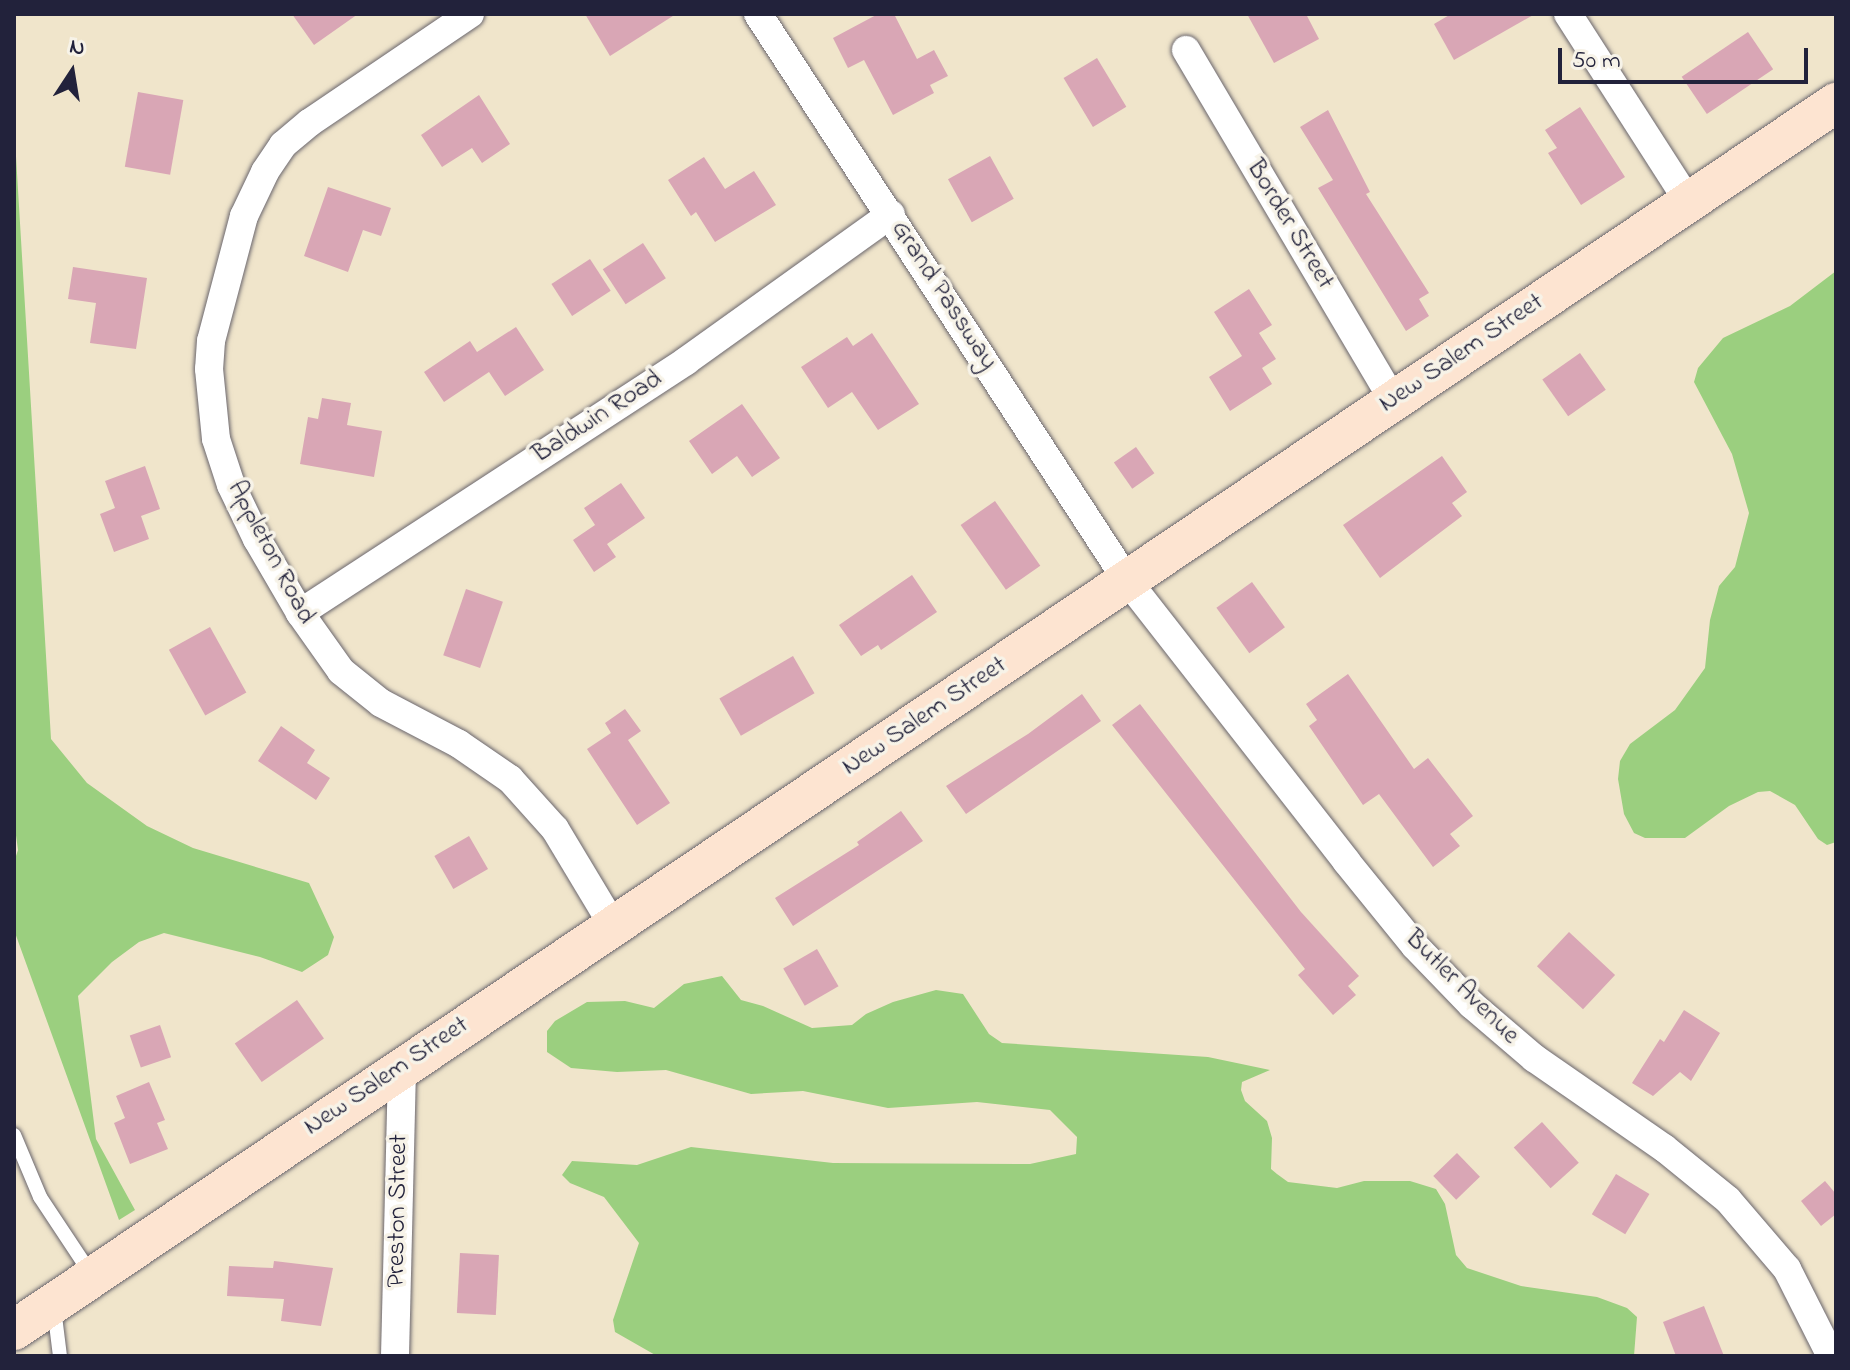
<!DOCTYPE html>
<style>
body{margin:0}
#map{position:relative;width:1850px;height:1370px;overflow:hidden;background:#f0e5cb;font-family:"Indie Flower",sans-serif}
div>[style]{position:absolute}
.green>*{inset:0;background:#9bcf7f}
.building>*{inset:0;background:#d9a6b5;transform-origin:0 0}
.roads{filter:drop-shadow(0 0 2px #6a666d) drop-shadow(0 0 2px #6a666d)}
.lane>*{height:14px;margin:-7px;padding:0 7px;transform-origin:7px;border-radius:7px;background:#fff}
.street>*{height:28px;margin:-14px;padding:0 14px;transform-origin:14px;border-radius:14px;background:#fff}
.secondary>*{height:40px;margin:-20px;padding:0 20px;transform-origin:20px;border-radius:20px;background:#fde4d1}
span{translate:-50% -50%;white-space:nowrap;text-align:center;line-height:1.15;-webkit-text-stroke:7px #f7f3e8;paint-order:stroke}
.street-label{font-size:26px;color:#22223b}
.frame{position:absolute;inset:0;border:16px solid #22223b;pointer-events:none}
.north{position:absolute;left:32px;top:32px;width:80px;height:80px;-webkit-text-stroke:6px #f7f3e8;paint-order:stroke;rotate:12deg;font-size:22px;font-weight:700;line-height:32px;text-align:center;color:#22223b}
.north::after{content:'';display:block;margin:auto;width:28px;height:36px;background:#22223b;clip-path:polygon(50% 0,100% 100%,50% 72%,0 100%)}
.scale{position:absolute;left:1558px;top:48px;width:250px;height:36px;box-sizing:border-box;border:4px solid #22223b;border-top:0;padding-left:10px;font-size:24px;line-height:28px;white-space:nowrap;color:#22223b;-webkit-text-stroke:6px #f7f3e8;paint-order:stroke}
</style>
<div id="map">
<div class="green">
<div style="clip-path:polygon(14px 123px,51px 739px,87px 783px,147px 826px,193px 848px,309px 883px,334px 937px,328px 955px,302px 972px,260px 957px,164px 933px,139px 942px,112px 962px,78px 996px,96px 1139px,135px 1210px,119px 1220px,14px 930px,14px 862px,18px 850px,14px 821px)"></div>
<div style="clip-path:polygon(1836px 271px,1836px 842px,1827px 845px,1818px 839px,1795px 805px,1770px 791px,1758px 792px,1729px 806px,1685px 838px,1645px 838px,1634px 833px,1624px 814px,1618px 779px,1620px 761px,1630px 744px,1675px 710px,1705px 668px,1710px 620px,1719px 586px,1735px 567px,1749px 513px,1732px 454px,1694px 382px,1698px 368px,1723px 338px,1790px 306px)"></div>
<div style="clip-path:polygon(722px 976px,741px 1000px,763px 1006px,812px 1028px,852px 1025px,866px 1014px,893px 1002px,936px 990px,963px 994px,989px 1034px,1002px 1043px,1208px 1057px,1270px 1070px,1242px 1082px,1241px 1090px,1245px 1101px,1267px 1121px,1272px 1138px,1271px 1169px,1277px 1174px,1288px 1182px,1337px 1188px,1364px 1181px,1410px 1181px,1436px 1189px,1445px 1204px,1456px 1255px,1467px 1268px,1521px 1286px,1597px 1297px,1627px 1308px,1637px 1317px,1634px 1356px,657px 1356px,615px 1332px,613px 1320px,639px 1243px,604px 1197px,570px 1183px,562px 1175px,572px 1161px,637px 1165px,691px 1147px,833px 1163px,1030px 1164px,1076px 1154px,1077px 1137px,1050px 1110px,977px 1102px,888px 1108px,803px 1091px,751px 1094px,666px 1070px,617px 1072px,571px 1068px,547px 1052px,547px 1031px,555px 1021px,587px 1002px,625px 1001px,654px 1008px,684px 984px)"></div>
</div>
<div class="building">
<div style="clip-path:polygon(292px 14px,358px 14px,314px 45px)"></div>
<div style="clip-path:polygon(585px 14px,676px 14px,610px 56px)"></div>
<div style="clip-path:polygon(878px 14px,894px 14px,917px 59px,934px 50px,948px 76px,930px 85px,934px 93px,893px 115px,864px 60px,848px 68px,833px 38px)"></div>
<div style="clip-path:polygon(1247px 14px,1306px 14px,1319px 39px,1274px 63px)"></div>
<div style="clip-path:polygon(1451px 14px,1535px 14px,1454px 60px,1434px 24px)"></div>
<div style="left:1748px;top:32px;width:45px;height:80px;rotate:56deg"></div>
<div style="left:1097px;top:58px;width:57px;height:39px;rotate:59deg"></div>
<div style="left:138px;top:92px;width:46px;height:76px;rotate:10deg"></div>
<div style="clip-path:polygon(479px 95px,510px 144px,482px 163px,472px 148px,442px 167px,421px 135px)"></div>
<div style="clip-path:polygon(1580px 107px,1625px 177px,1581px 205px,1548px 153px,1557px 148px,1545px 130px)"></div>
<div style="clip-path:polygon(1328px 110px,1370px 192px,1366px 194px,1429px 293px,1419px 299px,1429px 316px,1406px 331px,1318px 188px,1333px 180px,1300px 127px)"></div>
<div style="left:990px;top:156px;width:49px;height:48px;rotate:61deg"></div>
<div style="clip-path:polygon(704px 157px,725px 189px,754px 171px,776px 205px,715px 242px,696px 212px,691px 216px,668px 180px)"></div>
<div style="clip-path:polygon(328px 187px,391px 208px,381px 236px,363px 230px,348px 272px,304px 256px)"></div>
<div style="left:643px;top:243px;width:42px;height:48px;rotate:57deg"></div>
<div style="left:590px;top:259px;width:38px;height:46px;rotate:57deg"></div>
<div style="clip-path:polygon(73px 267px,147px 278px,136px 349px,90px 343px,96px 303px,68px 299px)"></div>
<div style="clip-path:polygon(1249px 289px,1272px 325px,1259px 333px,1276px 359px,1262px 368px,1272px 384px,1230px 411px,1209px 377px,1242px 356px,1214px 312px)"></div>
<div style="clip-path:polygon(516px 327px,544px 370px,505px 396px,489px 372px,444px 402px,424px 372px,470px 341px,477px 352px)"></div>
<div style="clip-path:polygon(872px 333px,919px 404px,878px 430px,852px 392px,828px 408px,801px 367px,847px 337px,853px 346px)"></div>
<div style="left:1580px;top:353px;width:45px;height:46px;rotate:55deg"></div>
<div style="clip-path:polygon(322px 398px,351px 403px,347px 425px,382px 431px,374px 477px,300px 464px,308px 417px,318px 419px)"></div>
<div style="clip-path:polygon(742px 404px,780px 458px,752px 477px,737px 456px,712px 474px,689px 441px)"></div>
<div style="left:1136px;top:447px;width:32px;height:27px;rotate:55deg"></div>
<div style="clip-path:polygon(1442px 456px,1467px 492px,1452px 503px,1462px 516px,1380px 578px,1343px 525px)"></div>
<div style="clip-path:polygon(145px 466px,160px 509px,141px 516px,149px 539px,114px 552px,100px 514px,115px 508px,105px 481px)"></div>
<div style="clip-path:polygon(621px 483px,645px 518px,607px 544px,616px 557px,594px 572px,573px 540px,595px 525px,597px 528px,584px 508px)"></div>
<div style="left:995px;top:501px;width:79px;height:42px;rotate:55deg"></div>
<div style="clip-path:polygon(912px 575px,937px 612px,881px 650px,878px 645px,861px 656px,839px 625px)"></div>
<div style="left:1252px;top:582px;width:56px;height:44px;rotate:54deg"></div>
<div style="left:466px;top:589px;width:39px;height:70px;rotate:19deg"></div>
<div style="left:210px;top:627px;width:75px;height:47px;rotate:61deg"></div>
<div style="left:793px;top:656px;width:43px;height:85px;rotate:60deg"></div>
<div style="clip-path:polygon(1348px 674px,1414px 769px,1428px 758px,1473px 816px,1450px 834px,1460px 846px,1433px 867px,1379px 794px,1363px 805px,1309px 726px,1317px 720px,1306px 704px)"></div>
<div style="clip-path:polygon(1082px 694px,1101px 721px,966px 814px,946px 786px,1028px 734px)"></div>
<div style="clip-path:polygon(1140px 704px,1301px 912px,1359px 976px,1348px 986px,1356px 995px,1333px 1015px,1298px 975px,1305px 969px,1112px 725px)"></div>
<div style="clip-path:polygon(625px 709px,641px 731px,628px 740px,670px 803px,637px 825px,587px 749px,611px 733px,605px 723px)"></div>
<div style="clip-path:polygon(281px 726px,315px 750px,307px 763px,330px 778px,316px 800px,258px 761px)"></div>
<div style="clip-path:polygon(901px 811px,923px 841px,793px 926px,775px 898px,859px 845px,857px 842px)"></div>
<div style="left:469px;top:836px;width:38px;height:40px;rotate:60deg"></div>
<div style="left:1569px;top:932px;width:63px;height:47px;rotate:43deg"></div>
<div style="left:817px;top:949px;width:43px;height:39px;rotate:60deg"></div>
<div style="left:297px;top:1000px;width:47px;height:76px;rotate:55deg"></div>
<div style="clip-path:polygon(1684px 1010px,1720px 1033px,1691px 1081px,1680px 1072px,1653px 1096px,1632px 1083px,1660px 1039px,1664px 1042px)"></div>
<div style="left:160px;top:1025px;width:34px;height:32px;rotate:71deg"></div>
<div style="clip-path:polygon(149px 1082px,165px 1120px,157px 1123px,168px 1149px,130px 1164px,114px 1123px,125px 1118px,116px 1096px)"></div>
<div style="left:1542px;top:1122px;width:55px;height:38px;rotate:48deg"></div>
<div style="left:1457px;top:1153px;width:33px;height:33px;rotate:46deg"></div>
<div style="left:1616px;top:1174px;width:39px;height:47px;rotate:31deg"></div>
<div style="clip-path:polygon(1825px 1181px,1836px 1194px,1836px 1214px,1821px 1226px,1801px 1201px)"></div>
<div style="left:460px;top:1253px;width:39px;height:60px;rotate:3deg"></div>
<div style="clip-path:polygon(274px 1261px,333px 1268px,321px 1326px,281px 1321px,284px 1299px,227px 1296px,229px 1266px,273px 1268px)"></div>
<div style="clip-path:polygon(1704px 1306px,1724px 1356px,1676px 1356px,1663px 1322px)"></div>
</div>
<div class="roads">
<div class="lane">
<div style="left:14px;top:1135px;width:67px;rotate:67.2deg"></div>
<div style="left:40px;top:1197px;width:92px;rotate:56.5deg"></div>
<div style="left:54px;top:1308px;width:48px;rotate:82.9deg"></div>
</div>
<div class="street">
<div style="left:470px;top:14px;width:194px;rotate:145.9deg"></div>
<div style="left:309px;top:123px;width:34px;rotate:140deg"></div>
<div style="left:283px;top:145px;width:32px;rotate:124deg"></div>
<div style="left:265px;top:172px;width:49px;rotate:115.5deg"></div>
<div style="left:244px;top:216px;width:129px;rotate:104.8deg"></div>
<div style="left:211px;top:341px;width:28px;rotate:94deg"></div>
<div style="left:209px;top:369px;width:70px;rotate:84.3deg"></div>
<div style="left:216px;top:439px;width:48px;rotate:71.9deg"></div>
<div style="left:231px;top:485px;width:60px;rotate:64.3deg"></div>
<div style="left:257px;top:539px;width:86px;rotate:59.8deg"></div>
<div style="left:300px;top:613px;width:71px;rotate:54.7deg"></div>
<div style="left:341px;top:671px;width:51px;rotate:38.7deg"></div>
<div style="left:381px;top:703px;width:88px;rotate:27.7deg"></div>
<div style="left:459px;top:744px;width:62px;rotate:34.5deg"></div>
<div style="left:510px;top:779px;width:67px;rotate:48deg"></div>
<div style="left:555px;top:829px;width:114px;rotate:59deg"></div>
<div style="left:758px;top:14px;width:674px;rotate:56.92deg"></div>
<div style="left:1126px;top:579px;width:358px;rotate:52deg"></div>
<div style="left:1346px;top:861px;width:109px;rotate:50.9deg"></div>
<div style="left:1415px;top:946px;width:82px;rotate:46deg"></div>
<div style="left:1472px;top:1005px;width:82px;rotate:40.5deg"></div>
<div style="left:1534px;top:1058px;width:158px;rotate:34.7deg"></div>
<div style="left:1664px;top:1148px;width:82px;rotate:39.1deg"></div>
<div style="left:1728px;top:1200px;width:91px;rotate:49.5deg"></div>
<div style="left:1787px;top:1269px;width:97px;rotate:63.2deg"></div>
<div style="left:1568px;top:14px;width:222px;rotate:57.3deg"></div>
<div style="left:1186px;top:50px;width:407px;rotate:59.4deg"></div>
<div style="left:300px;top:613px;width:461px;rotate:-33.1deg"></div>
<div style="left:686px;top:361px;width:252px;rotate:-35.6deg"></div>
<div style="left:395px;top:1356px;width:290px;rotate:-88.6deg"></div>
</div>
<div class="secondary">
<div style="left:14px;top:1330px;width:2197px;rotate:-33.96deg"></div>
</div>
</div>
<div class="street-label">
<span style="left:1289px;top:225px;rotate:59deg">Border Street</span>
<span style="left:943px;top:296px;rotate:57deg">Grand Passway</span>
<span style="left:1462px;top:354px;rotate:-34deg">New Salem Street</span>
<span style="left:598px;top:418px;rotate:-33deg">Baldwin Road</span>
<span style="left:270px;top:553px;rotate:62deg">Appleton Road</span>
<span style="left:925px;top:717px;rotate:-34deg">New Salem Street</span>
<span style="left:1461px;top:988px;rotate:45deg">Butler Avenue</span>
<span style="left:387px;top:1077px;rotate:-34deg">New Salem Street</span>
<span style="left:399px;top:1211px;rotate:-89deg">Preston Street</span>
</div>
<div class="frame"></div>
<div class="north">N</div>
<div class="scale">50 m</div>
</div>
